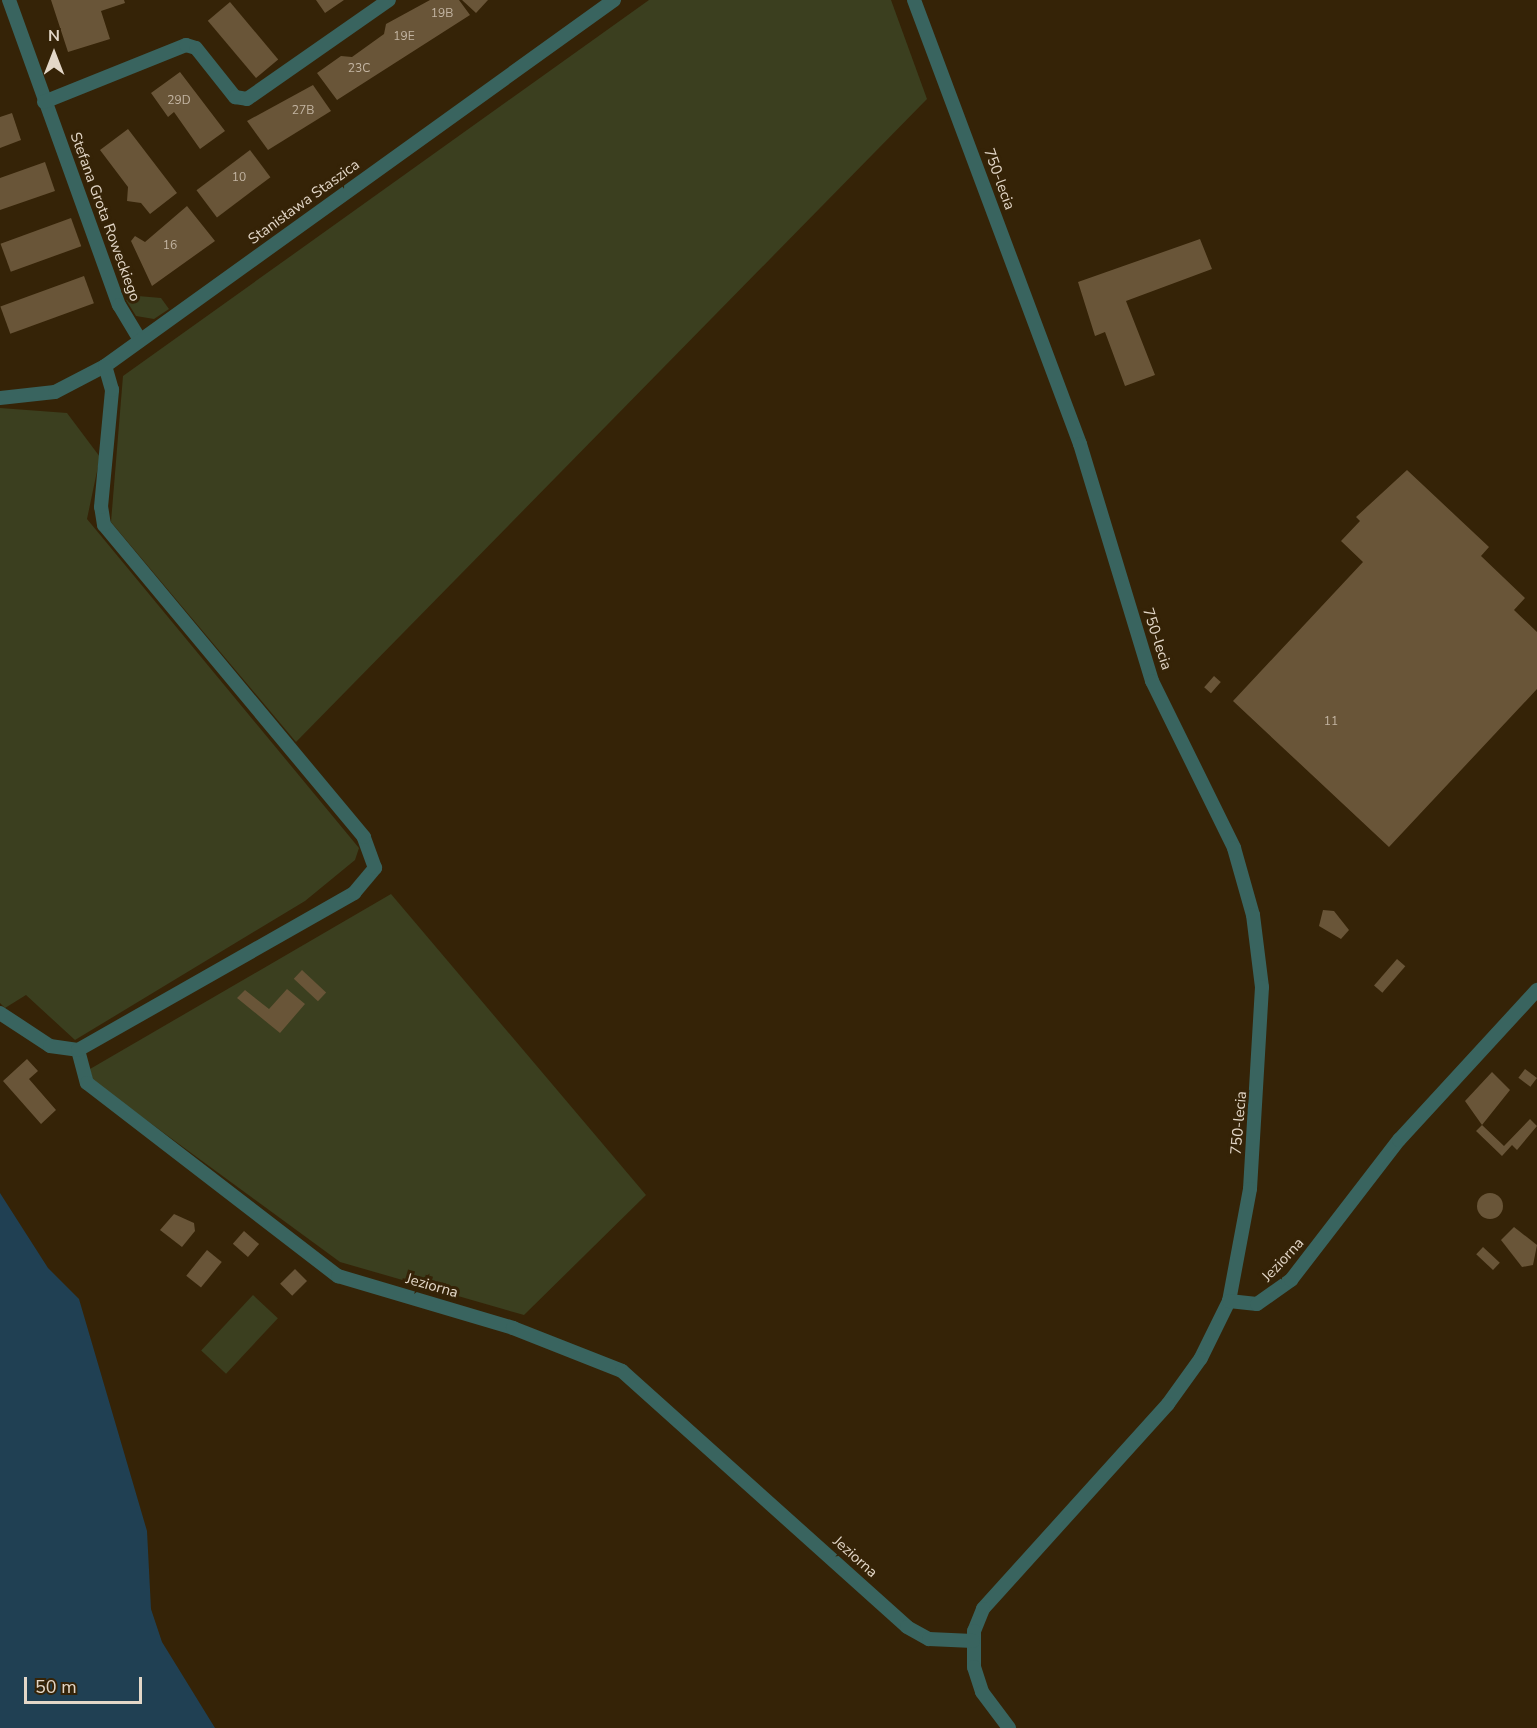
<!DOCTYPE html>
<meta charset="utf-8">
<style>
body{margin:0}
#map{position:relative;width:1537px;height:1728px;overflow:hidden;background:#352307;font-family:"Nunito Sans",sans-serif}
div>[style]{position:absolute}
.green>*{inset:0;background:#3b3f1f;transform-origin:0 0}
.water>*{inset:0;background:#204053}
.building>*{inset:0;background:#695538;transform-origin:0 0}
.round{border-radius:50%}
.street>*{height:14px;margin:-7px;padding:0 7px;transform-origin:7px;border-radius:7px;background:#39645f}
span{translate:-50% -50%;white-space:nowrap;text-align:center;line-height:1.15;-webkit-text-stroke:6px #352307;paint-order:stroke}
.number-label{font-size:12px;color:#c4b6a4}
.number-label span{-webkit-text-stroke-width:0}
.street-label{font-size:15px;color:#e3d7c8}
.north{position:absolute;left:24px;top:24px;width:60px;height:60px;-webkit-text-stroke:4px #352307;paint-order:stroke;rotate:0deg;font-size:16px;font-weight:700;line-height:24px;text-align:center;color:#e3d7c8}
.north::after{content:'';display:block;margin:auto;width:21px;height:27px;background:#e3d7c8;clip-path:polygon(50% 0,100% 100%,50% 72%,0 100%)}
.scale{position:absolute;left:24px;top:1677px;width:118px;height:27px;box-sizing:border-box;border:3px solid #e3d7c8;border-top:0;padding-left:8px;font-size:18px;line-height:21px;white-space:nowrap;color:#e3d7c8;-webkit-text-stroke:4px #352307;paint-order:stroke}
</style>
<div id="map">
<div class="green">
<div style="clip-path:polygon(649px 0,891px 0,927px 99px,296px 742px,111px 522px,123px 376px)"></div>
<div style="clip-path:polygon(138px 296px,161px 298px,169px 309px,154px 319px,136px 316px,126px 300px)"></div>
<div style="clip-path:polygon(0 408px,67px 413px,100px 457px,87px 519px,359px 848px,355px 860px,305px 901px,75px 1040px,26px 995px,5px 1008px,0 1003px)"></div>
<div style="clip-path:polygon(391px 894px,646px 1195px,524px 1315px,340px 1262px,93px 1081px,90px 1069px)"></div>
<div style="left:253px;top:1295px;width:34px;height:76px;rotate:43deg"></div>
</div>
<div class="water">
<div style="clip-path:polygon(0 1193px,48px 1268px,79px 1299px,147px 1531px,151px 1609px,162px 1642px,215px 1728px,0 1728px)"></div>
</div>
<div class="building">
<div style="clip-path:polygon(51px 0,124px 0,125px 3px,101px 11px,110px 39px,68px 52px)"></div>
<div style="clip-path:polygon(316px 0,344px 0,325px 13px)"></div>
<div style="clip-path:polygon(430px 0,459px 0,470px 15px,337px 100px,317px 73px,341px 56px,352px 57px,384px 34px,386px 24px)"></div>
<div style="clip-path:polygon(462px 0,488px 0,476px 13px)"></div>
<div style="left:230px;top:2px;width:75px;height:29px;rotate:50deg"></div>
<div style="clip-path:polygon(180px 72px,225px 131px,200px 149px,174px 112px,168px 117px,151px 93px)"></div>
<div style="clip-path:polygon(313px 85px,331px 111px,268px 150px,247px 121px)"></div>
<div style="clip-path:polygon(12px 113px,21px 140px,0 148px,0 117px)"></div>
<div style="clip-path:polygon(128px 129px,177px 193px,150px 214px,141px 203px,127px 201px,128px 187px,100px 150px)"></div>
<div style="left:250px;top:150px;width:34px;height:67px;rotate:53deg"></div>
<div style="clip-path:polygon(45px 162px,55px 191px,0 210px,0 178px)"></div>
<div style="clip-path:polygon(187px 206px,215px 241px,152px 286px,131px 241px,135px 236px,145px 242px)"></div>
<div style="left:71px;top:218px;width:30px;height:75px;rotate:70deg"></div>
<div style="clip-path:polygon(1200px 239px,1212px 269px,1126px 301px,1155px 375px,1125px 386px,1105px 332px,1095px 336px,1078px 282px)"></div>
<div style="left:84px;top:276px;width:29px;height:89px;rotate:70deg"></div>
<div style="clip-path:polygon(1407px 470px,1489px 547px,1481px 556px,1525px 598px,1514px 610px,1537px 632px,1537px 689px,1389px 847px,1233px 701px,1363px 562px,1341px 541px,1360px 521px,1356px 517px)"></div>
<div style="left:1214px;top:676px;width:9px;height:15px;rotate:41deg"></div>
<div style="clip-path:polygon(1323px 910px,1334px 911px,1349px 930px,1341px 939px,1319px 926px)"></div>
<div style="left:1397px;top:959px;width:11px;height:35px;rotate:41deg"></div>
<div style="left:302px;top:970px;width:33px;height:12px;rotate:43deg"></div>
<div style="clip-path:polygon(287px 989px,305px 1004px,280px 1033px,237px 998px,245px 990px,269px 1009px)"></div>
<div style="clip-path:polygon(27px 1059px,38px 1071px,29px 1079px,56px 1110px,41px 1124px,3px 1081px)"></div>
<div style="left:1525px;top:1069px;width:15px;height:11px;rotate:37deg"></div>
<div style="clip-path:polygon(1492px 1072px,1510px 1090px,1482px 1125px,1504px 1146px,1530px 1119px,1537px 1126px,1517px 1150px,1512px 1145px,1502px 1156px,1476px 1131px,1482px 1125px,1465px 1101px)"></div>
<div class="round" style="left:1477px;top:1193px;width:26px;height:26px"></div>
<div style="clip-path:polygon(174px 1214px,194px 1223px,195px 1231px,182px 1247px,160px 1230px)"></div>
<div style="clip-path:polygon(1514px 1227px,1537px 1245px,1533px 1265px,1522px 1267px,1501px 1240px)"></div>
<div style="left:244px;top:1231px;width:20px;height:17px;rotate:41deg"></div>
<div style="left:1483px;top:1247px;width:23px;height:10px;rotate:43deg"></div>
<div style="left:207px;top:1250px;width:19px;height:33px;rotate:39deg"></div>
<div style="left:295px;top:1269px;width:17px;height:21px;rotate:45deg"></div>
</div>
<div class="street">
<div style="left:9px;top:0;width:324px;rotate:70.2deg"></div>
<div style="left:119px;top:305px;width:41px;rotate:59deg"></div>
<div style="left:914px;top:0;width:474px;rotate:69.5deg"></div>
<div style="left:1080px;top:444px;width:248px;rotate:73.1deg"></div>
<div style="left:1152px;top:681px;width:186px;rotate:63.8deg"></div>
<div style="left:1234px;top:848px;width:70px;rotate:74.2deg"></div>
<div style="left:1253px;top:915px;width:73px;rotate:82.9deg"></div>
<div style="left:1262px;top:987px;width:202px;rotate:93.4deg"></div>
<div style="left:1250px;top:1189px;width:114px;rotate:100.6deg"></div>
<div style="left:1229px;top:1301px;width:64px;rotate:116.2deg"></div>
<div style="left:1201px;top:1358px;width:57px;rotate:125.7deg"></div>
<div style="left:1168px;top:1404px;width:276px;rotate:132.1deg"></div>
<div style="left:983px;top:1609px;width:24px;rotate:112deg"></div>
<div style="left:974px;top:1631px;width:36px;rotate:90deg"></div>
<div style="left:974px;top:1667px;width:26px;rotate:72deg"></div>
<div style="left:982px;top:1692px;width:45px;rotate:53.1deg"></div>
<div style="left:44px;top:102px;width:153px;rotate:-21.9deg"></div>
<div style="left:186px;top:45px;width:10px;rotate:17deg"></div>
<div style="left:196px;top:48px;width:63px;rotate:51.5deg"></div>
<div style="left:235px;top:97px;width:12px;rotate:9deg"></div>
<div style="left:247px;top:99px;width:173px;rotate:-34.9deg"></div>
<div style="left:0;top:398px;width:55px;rotate:-6.2deg"></div>
<div style="left:55px;top:392px;width:56px;rotate:-27.5deg"></div>
<div style="left:105px;top:366px;width:627px;rotate:-35.72deg"></div>
<div style="left:0;top:1013px;width:60px;rotate:33.4deg"></div>
<div style="left:50px;top:1046px;width:28px;rotate:8deg"></div>
<div style="left:78px;top:1050px;width:34px;rotate:75deg"></div>
<div style="left:87px;top:1083px;width:317px;rotate:37.6deg"></div>
<div style="left:338px;top:1276px;width:183px;rotate:16.5deg"></div>
<div style="left:513px;top:1328px;width:117px;rotate:21.5deg"></div>
<div style="left:622px;top:1371px;width:383px;rotate:41.9deg"></div>
<div style="left:907px;top:1627px;width:25px;rotate:29deg"></div>
<div style="left:929px;top:1639px;width:44px;rotate:2.6deg"></div>
<div style="left:78px;top:1050px;width:318px;rotate:-29.6deg"></div>
<div style="left:354px;top:893px;width:33px;rotate:-50deg"></div>
<div style="left:375px;top:868px;width:33px;rotate:-110deg"></div>
<div style="left:364px;top:837px;width:406px;rotate:-129.8deg"></div>
<div style="left:104px;top:525px;width:18px;rotate:-99deg"></div>
<div style="left:101px;top:507px;width:118px;rotate:-84.6deg"></div>
<div style="left:112px;top:390px;width:25px;rotate:-106deg"></div>
<div style="left:1229px;top:1301px;width:28px;rotate:6deg"></div>
<div style="left:1257px;top:1304px;width:42px;rotate:-35.2deg"></div>
<div style="left:1291px;top:1280px;width:177px;rotate:-52.4deg"></div>
<div style="left:1399px;top:1140px;width:204px;rotate:-47.4deg"></div>
</div>
<div class="number-label">
<span style="left:442px;top:14px">19B</span>
<span style="left:404px;top:37px">19E</span>
<span style="left:359px;top:69px">23C</span>
<span style="left:179px;top:101px">29D</span>
<span style="left:303px;top:111px">27B</span>
<span style="left:239px;top:178px">10</span>
<span style="left:170px;top:246px">16</span>
<span style="left:1331px;top:722px">11</span>
</div>
<div class="street-label">
<span style="left:999px;top:179px;rotate:70deg">750-lecia</span>
<span style="left:304px;top:202px;rotate:-36deg">Stanisława Staszica</span>
<span style="left:105px;top:217px;rotate:70deg">Stefana Grota Roweckiego</span>
<span style="left:1157px;top:639px;rotate:72deg">750-lecia</span>
<span style="left:1239px;top:1123px;rotate:-85deg">750-lecia</span>
<span style="left:1283px;top:1260px;rotate:-47deg">Jeziorna</span>
<span style="left:432px;top:1286px;rotate:16deg">Jeziorna</span>
<span style="left:855px;top:1557px;rotate:42deg">Jeziorna</span>
</div>
<div class="north">N</div>
<div class="scale">50 m</div>
</div>
